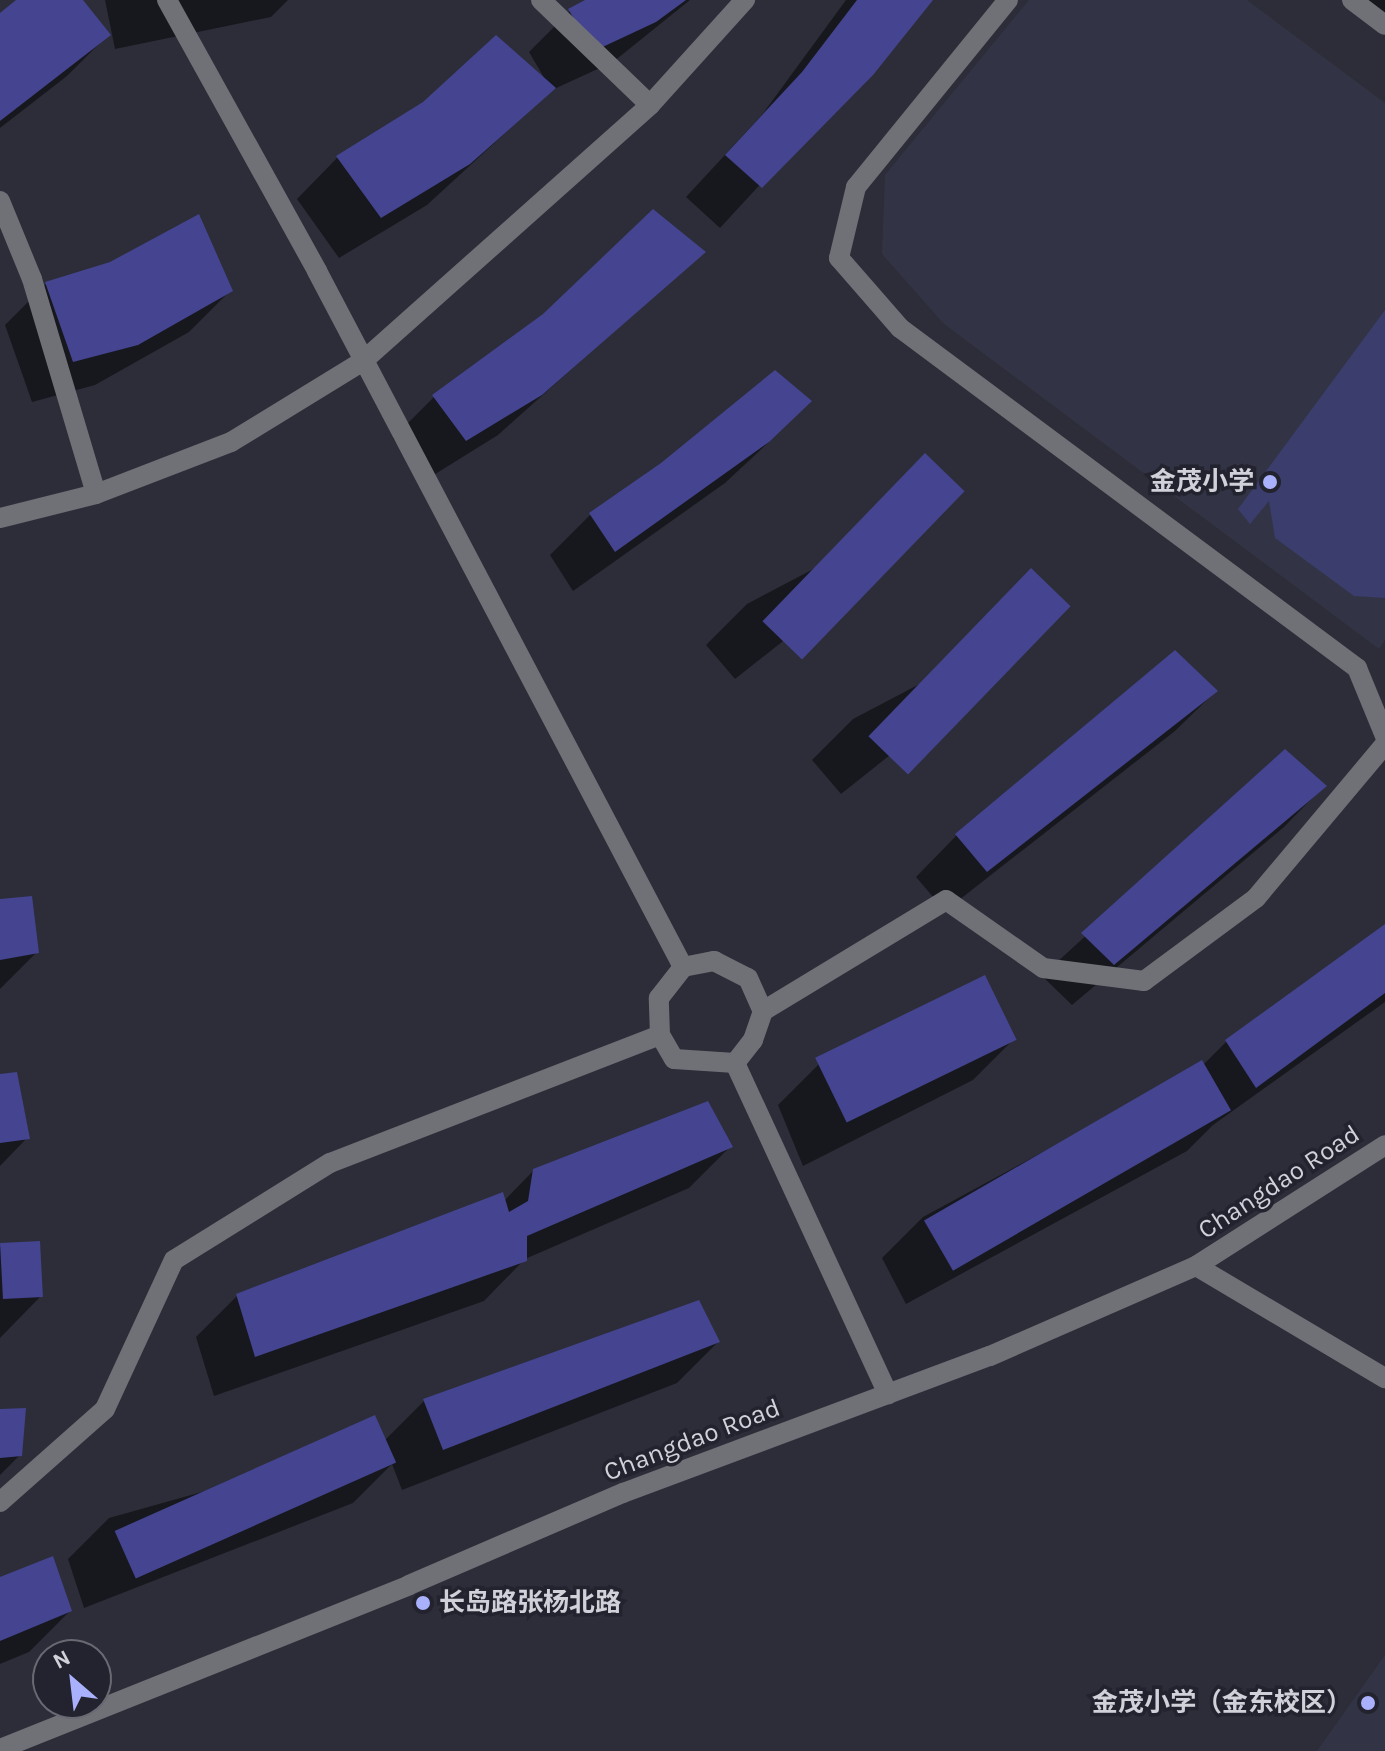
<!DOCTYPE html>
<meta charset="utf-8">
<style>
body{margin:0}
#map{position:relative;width:1385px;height:1751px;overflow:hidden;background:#2c2d38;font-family:Karla,"Noto Sans SC",sans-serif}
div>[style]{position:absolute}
.built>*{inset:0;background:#323445}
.green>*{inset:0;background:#3b3d6d}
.shadow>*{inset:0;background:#0007}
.building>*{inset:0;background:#444490;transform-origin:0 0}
.minor>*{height:20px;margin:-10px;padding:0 10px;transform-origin:10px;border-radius:10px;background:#707177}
.dots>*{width:22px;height:22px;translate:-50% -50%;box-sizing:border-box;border:4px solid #22232e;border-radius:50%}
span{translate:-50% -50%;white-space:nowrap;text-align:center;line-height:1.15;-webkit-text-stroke:7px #22232e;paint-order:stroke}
.poi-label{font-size:26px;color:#d0d1d9;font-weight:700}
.right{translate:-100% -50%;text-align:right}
.left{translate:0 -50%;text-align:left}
.street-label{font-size:26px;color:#d0d1d9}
.north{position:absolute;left:32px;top:1639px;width:80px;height:80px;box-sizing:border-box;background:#22232e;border:2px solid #686972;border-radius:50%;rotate:332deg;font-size:22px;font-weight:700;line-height:32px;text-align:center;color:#d0d1d9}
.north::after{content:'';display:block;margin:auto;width:28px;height:36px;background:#a9b0fc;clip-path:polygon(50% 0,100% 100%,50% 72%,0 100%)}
</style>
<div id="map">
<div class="built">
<div style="clip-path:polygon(1029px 0,1247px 0,1385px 103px,1385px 640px,1379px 649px,944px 324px,882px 254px,885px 175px)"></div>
<div style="clip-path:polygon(1385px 1655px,1385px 1751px,1317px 1751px)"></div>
</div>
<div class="green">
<div style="clip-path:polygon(1385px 310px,1385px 598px,1354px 596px,1275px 538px,1269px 501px,1250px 524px,1238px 509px)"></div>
</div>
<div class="shadow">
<div style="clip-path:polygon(20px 0,80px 0,108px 35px,67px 76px,0 128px,0 15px)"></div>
<div style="clip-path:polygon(105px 0,288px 0,271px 17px,115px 49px)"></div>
<div style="clip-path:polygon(589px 0,690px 0,613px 62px,552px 90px,427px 205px,339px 258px,297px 199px,337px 158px,546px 81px,529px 52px,570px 11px)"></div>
<div style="clip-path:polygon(846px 0,930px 0,720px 228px,686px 197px,761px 116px)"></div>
<div style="clip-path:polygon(1354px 0,1385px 0,1385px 29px)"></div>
<div style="clip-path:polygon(703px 252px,498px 435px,424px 481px,393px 438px,434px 397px)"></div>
<div style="clip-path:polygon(46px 284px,230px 291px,189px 332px,95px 385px,32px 402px,5px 325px)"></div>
<div style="clip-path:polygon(769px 442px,725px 483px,573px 591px,550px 555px,591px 514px,662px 465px)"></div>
<div style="clip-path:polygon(962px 491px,921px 532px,735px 679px,706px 645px,747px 604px)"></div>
<div style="clip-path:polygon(1068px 606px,1027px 646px,841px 794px,812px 760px,853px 719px)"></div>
<div style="clip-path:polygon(1175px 653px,1216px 691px,1175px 731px,945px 911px,916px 877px,956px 836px)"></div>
<div style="clip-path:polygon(1285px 752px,1324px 786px,1284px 827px,1072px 1005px,1042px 976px)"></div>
<div style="clip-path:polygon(0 902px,37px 952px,0 989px)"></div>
<div style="clip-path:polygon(1385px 927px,1385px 1002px,1213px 1125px,1187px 1151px,906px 1304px,882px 1258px,923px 1217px,1203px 1065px,1226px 1042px)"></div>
<div style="clip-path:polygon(1014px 1039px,973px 1080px,803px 1166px,778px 1105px,819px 1064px)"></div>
<div style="clip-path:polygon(0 1076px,27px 1138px,0 1166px)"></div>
<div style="clip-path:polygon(730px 1147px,689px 1188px,525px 1259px,484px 1301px,214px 1396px,196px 1337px,237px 1296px,504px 1201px,534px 1170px)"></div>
<div style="clip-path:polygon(0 1246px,41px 1296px,0 1338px)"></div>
<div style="clip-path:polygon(718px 1342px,677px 1383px,402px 1490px,392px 1464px,353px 1503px,84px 1608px,68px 1559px,109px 1518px,384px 1441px,424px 1401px)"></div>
<div style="clip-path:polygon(0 1411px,20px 1455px,0 1475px)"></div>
<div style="clip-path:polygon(0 1579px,70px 1611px,29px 1652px,0 1664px)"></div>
</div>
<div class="building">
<div style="clip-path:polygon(16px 0,83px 0,111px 35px,0 121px,0 13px)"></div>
<div style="clip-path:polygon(585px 0,686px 0,656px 22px,594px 51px,568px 9px)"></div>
<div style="clip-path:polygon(857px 0,933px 0,873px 75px,762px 188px,725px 155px,802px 72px)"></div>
<div style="clip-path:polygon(496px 35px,556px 88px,470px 164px,381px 218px,336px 156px,423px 102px)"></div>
<div style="clip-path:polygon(653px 209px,706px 252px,542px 395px,466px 441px,432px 395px,543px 314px)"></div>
<div style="clip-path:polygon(199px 214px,233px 291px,138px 345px,73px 362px,45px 282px,110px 262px)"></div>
<div style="clip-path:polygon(775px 370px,812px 401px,769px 442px,615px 552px,589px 513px,661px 463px)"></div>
<div style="left:925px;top:453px;width:55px;height:234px;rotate:44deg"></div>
<div style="left:1031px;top:568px;width:55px;height:234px;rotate:44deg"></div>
<div style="clip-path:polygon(1175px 650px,1218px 691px,987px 872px,955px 834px)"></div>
<div style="clip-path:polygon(1285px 749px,1327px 786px,1114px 965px,1081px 933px)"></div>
<div style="clip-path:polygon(32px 896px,39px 953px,0 960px,0 899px)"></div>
<div style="clip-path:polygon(1385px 924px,1385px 993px,1256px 1088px,1225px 1040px)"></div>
<div style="left:985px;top:975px;width:72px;height:189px;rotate:64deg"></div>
<div style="left:1202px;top:1060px;width:58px;height:321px;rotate:60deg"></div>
<div style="clip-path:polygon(17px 1072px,30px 1139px,0 1143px,0 1074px)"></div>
<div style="clip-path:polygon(708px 1101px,733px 1147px,527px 1236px,527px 1261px,255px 1357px,236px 1294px,503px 1192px,509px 1212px,528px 1201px,533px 1169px)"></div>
<div style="left:40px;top:1241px;width:56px;height:40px;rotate:87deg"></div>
<div style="clip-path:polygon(699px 1300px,720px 1342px,443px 1450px,423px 1399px)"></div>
<div style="clip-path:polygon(26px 1408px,22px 1456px,0 1458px,0 1409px)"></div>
<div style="left:375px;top:1415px;width:52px;height:285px;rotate:66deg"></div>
<div style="clip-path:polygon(53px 1556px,72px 1611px,0 1641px,0 1577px)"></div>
</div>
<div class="minor">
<div style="left:167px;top:0;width:310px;rotate:61deg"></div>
<div style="left:317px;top:271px;width:786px;rotate:62.26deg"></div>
<div style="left:541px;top:0;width:151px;rotate:43.9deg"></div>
<div style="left:1008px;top:0;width:241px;rotate:129.1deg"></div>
<div style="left:856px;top:187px;width:73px;rotate:103.5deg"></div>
<div style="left:839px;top:258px;width:93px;rotate:48.9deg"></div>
<div style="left:900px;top:328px;width:570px;rotate:36.65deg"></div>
<div style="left:1357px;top:668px;width:74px;rotate:67.6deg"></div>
<div style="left:1352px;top:0;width:41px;rotate:37.1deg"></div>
<div style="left:0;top:201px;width:84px;rotate:67.7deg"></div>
<div style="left:32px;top:279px;width:224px;rotate:73.4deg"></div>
<div style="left:0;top:518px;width:99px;rotate:-14deg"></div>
<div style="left:96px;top:494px;width:145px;rotate:-21.1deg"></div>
<div style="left:231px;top:442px;width:155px;rotate:-31.5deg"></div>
<div style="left:363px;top:361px;width:385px;rotate:-41.7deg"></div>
<div style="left:650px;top:105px;width:142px;rotate:-47.9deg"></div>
<div style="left:714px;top:961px;width:38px;rotate:27deg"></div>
<div style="left:748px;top:978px;width:36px;rotate:66deg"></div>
<div style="left:763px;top:1011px;width:31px;rotate:109deg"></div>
<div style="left:753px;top:1040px;width:29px;rotate:128deg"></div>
<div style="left:735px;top:1063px;width:61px;rotate:-176.2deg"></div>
<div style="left:674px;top:1059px;width:28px;rotate:-120deg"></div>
<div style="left:660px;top:1035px;width:37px;rotate:-92deg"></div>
<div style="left:659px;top:998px;width:39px;rotate:-52deg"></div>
<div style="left:683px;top:967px;width:32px;rotate:-11deg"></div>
<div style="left:763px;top:1011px;width:214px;rotate:-31.2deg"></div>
<div style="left:946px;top:900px;width:118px;rotate:35deg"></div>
<div style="left:1043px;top:968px;width:102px;rotate:7.3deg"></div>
<div style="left:1144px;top:981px;width:139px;rotate:-36.5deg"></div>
<div style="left:1256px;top:898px;width:201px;rotate:-50deg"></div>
<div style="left:735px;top:1063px;width:365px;rotate:65.2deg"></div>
<div style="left:1196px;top:1266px;width:220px;rotate:30.7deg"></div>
<div style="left:0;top:1502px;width:140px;rotate:-41.5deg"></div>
<div style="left:105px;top:1409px;width:164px;rotate:-65.2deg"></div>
<div style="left:174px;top:1260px;width:184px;rotate:-31.9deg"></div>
<div style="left:330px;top:1163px;width:354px;rotate:-21.2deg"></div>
<div style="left:0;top:1749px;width:441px;rotate:-21.8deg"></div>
<div style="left:409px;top:1585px;width:233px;rotate:-23.3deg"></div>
<div style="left:623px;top:1493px;width:392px;rotate:-20.5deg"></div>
<div style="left:990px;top:1356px;width:225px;rotate:-23.6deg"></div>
<div style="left:1196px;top:1266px;width:224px;rotate:-32.6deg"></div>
</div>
<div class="dots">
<div style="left:1270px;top:482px;background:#a9b0fc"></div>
<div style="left:423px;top:1603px;background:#a9b0fc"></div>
<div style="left:1368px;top:1703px;background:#a9b0fc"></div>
</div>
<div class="poi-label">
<span class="right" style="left:1254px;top:482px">金茂小学</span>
<span class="left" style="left:439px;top:1603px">长岛路张杨北路</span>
<span class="right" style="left:1352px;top:1703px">金茂小学（金东校区）</span>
</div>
<div class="street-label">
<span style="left:1279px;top:1182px;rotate:-33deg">Changdao Road</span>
<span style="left:692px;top:1440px;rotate:-21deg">Changdao Road</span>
</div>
<div class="north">N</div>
</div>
